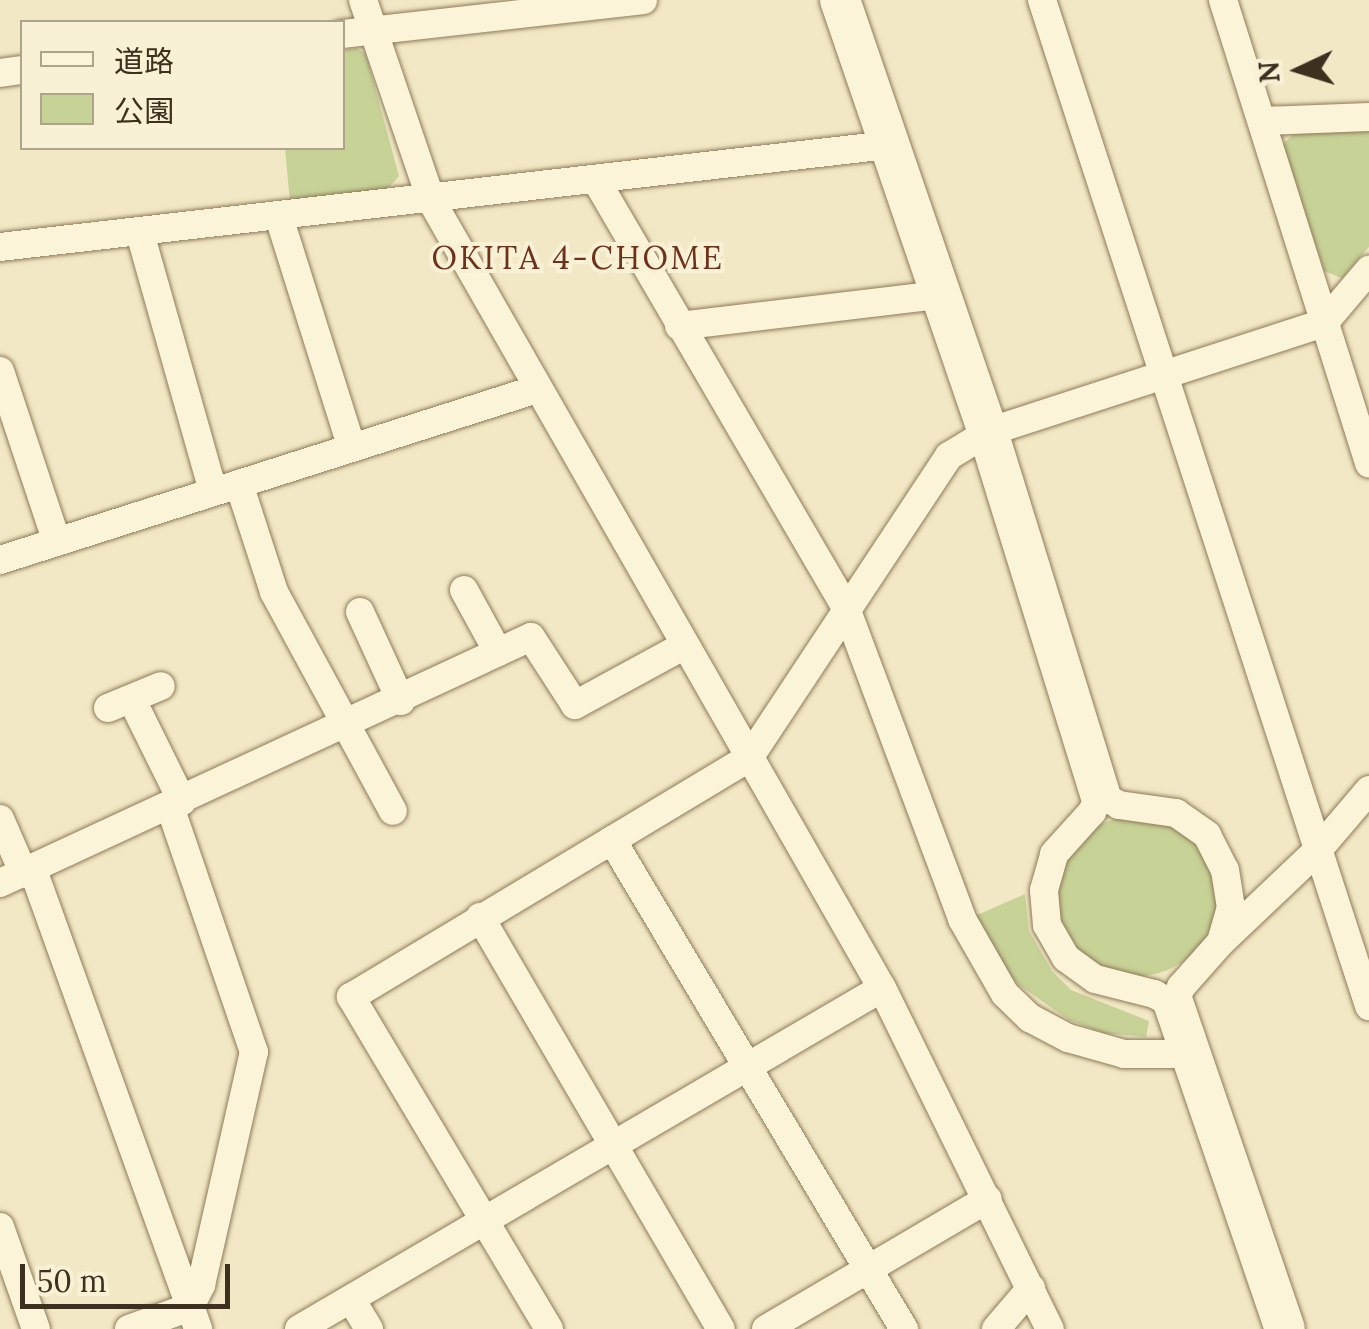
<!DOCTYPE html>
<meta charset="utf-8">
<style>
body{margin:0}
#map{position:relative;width:1369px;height:1329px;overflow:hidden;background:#f2e8c5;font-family:Lora,"Noto Sans JP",serif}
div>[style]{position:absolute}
.green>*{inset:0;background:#c7d297}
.round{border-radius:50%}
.roads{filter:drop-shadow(0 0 2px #8f7a59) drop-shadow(0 0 2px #8f7a59)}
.street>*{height:28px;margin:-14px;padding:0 14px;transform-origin:14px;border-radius:14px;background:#fcf4d9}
.secondary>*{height:40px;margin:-20px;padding:0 20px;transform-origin:20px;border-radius:20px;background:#fcf4d9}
span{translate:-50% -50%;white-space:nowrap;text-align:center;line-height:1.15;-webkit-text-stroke:8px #f9f1d5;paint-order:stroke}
.neighbourhood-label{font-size:32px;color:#6e3119;letter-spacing:2.5px}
.legend{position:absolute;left:20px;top:20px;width:325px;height:130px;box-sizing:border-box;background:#f9f1d5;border:2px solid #aea48c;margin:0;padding:12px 18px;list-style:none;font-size:30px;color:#3e301e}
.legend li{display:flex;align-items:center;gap:20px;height:50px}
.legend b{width:50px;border:2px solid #aea48c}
.north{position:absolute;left:1249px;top:20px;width:100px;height:100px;-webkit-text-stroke:8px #f9f1d5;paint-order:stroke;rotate:266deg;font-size:28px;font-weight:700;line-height:40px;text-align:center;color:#3e301e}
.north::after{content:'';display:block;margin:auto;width:35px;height:45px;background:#3e301e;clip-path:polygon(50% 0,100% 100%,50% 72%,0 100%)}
.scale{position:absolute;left:20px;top:1264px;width:210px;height:45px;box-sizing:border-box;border:5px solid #3e301e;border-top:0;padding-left:12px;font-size:30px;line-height:35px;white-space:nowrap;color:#3e301e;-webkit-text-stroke:8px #f9f1d5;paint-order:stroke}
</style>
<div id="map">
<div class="green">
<div style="clip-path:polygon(357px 48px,366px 54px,399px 176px,387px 190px,290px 203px,285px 148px,342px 148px,343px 50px)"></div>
<div style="clip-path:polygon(1369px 127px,1369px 247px,1342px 278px,1324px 271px,1283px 144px,1298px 130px)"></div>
<div class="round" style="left:1057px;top:816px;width:160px;height:160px"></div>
<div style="clip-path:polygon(1025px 894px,1029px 931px,1052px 971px,1071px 990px,1149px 1021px,1146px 1037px,1104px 1033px,1069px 1020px,1019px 985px,997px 962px,975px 916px)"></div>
</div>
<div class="roads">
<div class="street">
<div style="left:363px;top:0;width:211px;rotate:71.2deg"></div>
<div style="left:431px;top:200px;width:908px;rotate:60.22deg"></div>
<div style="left:882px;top:988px;width:380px;rotate:63.8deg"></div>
<div style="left:1042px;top:0;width:1058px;rotate:71.99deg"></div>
<div style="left:1223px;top:0;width:486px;rotate:72.5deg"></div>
<div style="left:342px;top:34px;width:303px;rotate:-6.4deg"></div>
<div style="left:0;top:73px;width:22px;rotate:-8deg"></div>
<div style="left:1262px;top:121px;width:107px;rotate:-2.1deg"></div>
<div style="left:596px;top:180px;width:496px;rotate:59.7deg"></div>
<div style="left:846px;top:608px;width:332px;rotate:69.5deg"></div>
<div style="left:962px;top:919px;width:86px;rotate:60.2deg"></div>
<div style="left:1005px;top:994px;width:35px;rotate:44deg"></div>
<div style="left:1030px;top:1018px;width:43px;rotate:27.8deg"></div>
<div style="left:1068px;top:1038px;width:58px;rotate:15.9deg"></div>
<div style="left:1124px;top:1054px;width:68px"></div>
<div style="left:279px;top:217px;width:242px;rotate:72.5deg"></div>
<div style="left:140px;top:233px;width:268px;rotate:74.2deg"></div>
<div style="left:0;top:247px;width:895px;rotate:-6.55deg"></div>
<div style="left:679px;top:326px;width:263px;rotate:-6.8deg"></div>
<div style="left:0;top:371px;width:180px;rotate:71.6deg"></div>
<div style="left:239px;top:484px;width:114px;rotate:72deg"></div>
<div style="left:274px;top:592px;width:249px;rotate:61.5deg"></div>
<div style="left:0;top:560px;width:564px;rotate:-17.66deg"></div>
<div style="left:464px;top:590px;width:71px;rotate:61.3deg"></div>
<div style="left:360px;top:612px;width:98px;rotate:65.3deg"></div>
<div style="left:132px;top:700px;width:113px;rotate:63.7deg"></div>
<div style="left:108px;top:708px;width:57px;rotate:-22.5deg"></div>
<div style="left:1100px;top:794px;width:22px;rotate:30deg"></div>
<div style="left:1119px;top:805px;width:58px;rotate:8deg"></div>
<div style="left:1176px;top:813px;width:38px;rotate:35deg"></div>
<div style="left:1207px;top:835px;width:39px;rotate:63deg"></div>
<div style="left:1225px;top:870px;width:37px;rotate:81deg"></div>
<div style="left:1231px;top:907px;width:36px;rotate:106deg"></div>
<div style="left:1221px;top:942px;width:60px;rotate:131.6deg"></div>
<div style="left:1181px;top:987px;width:19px;rotate:111deg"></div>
<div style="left:1174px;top:1005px;width:23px;rotate:-151deg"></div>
<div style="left:1154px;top:994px;width:61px;rotate:-165.7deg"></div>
<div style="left:1095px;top:979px;width:36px;rotate:-144deg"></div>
<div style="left:1066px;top:958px;width:38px;rotate:-120deg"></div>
<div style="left:1047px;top:925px;width:35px;rotate:-95deg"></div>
<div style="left:1044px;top:890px;width:37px;rotate:-74deg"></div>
<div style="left:1054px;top:854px;width:57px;rotate:-47.9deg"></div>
<div style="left:1092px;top:812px;width:20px;rotate:-66deg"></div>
<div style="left:0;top:819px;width:60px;rotate:66.4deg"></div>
<div style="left:612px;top:840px;width:570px;rotate:59.16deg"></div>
<div style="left:33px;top:870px;width:488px;rotate:70.2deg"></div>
<div style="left:0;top:883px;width:585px;rotate:-24.86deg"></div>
<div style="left:531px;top:637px;width:81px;rotate:57.1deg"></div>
<div style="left:575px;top:705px;width:123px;rotate:-28.6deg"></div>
<div style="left:480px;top:917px;width:477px;rotate:59.7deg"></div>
<div style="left:1221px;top:942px;width:134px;rotate:-43.5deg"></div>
<div style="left:1318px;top:850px;width:79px;rotate:-49.6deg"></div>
<div style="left:0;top:1227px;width:108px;rotate:70.6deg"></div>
<div style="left:351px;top:1299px;width:35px;rotate:59deg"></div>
<div style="left:129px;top:1329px;width:65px;rotate:-19.8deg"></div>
<div style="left:190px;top:1307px;width:25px;rotate:-63deg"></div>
<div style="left:201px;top:1285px;width:239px;rotate:-77.2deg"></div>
<div style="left:254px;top:1052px;width:259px;rotate:-108.9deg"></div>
<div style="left:299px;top:1329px;width:675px;rotate:-30.32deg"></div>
<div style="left:549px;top:1329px;width:387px;rotate:-120.8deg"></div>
<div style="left:351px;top:997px;width:464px;rotate:-31deg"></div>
<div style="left:749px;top:758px;width:362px;rotate:-56.5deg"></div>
<div style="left:949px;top:456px;width:46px;rotate:-31.6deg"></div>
<div style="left:988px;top:432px;width:353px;rotate:-18deg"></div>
<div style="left:1324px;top:323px;width:70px;rotate:-49.7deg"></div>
<div style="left:766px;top:1329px;width:257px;rotate:-30.4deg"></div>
<div style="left:996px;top:1329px;width:54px;rotate:-49.5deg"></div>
</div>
<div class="secondary">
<div style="left:840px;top:0;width:457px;rotate:71.1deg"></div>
<div style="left:988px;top:432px;width:379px;rotate:72.8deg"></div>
<div style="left:1174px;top:1005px;width:342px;rotate:71.1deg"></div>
</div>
</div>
<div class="neighbourhood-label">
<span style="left:578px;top:258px">OKITA 4-CHOME</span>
</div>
<ul class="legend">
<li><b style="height:12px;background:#fcf4d9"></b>道路</li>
<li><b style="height:28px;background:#c7d297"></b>公園</li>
</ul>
<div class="north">N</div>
<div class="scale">50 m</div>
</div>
